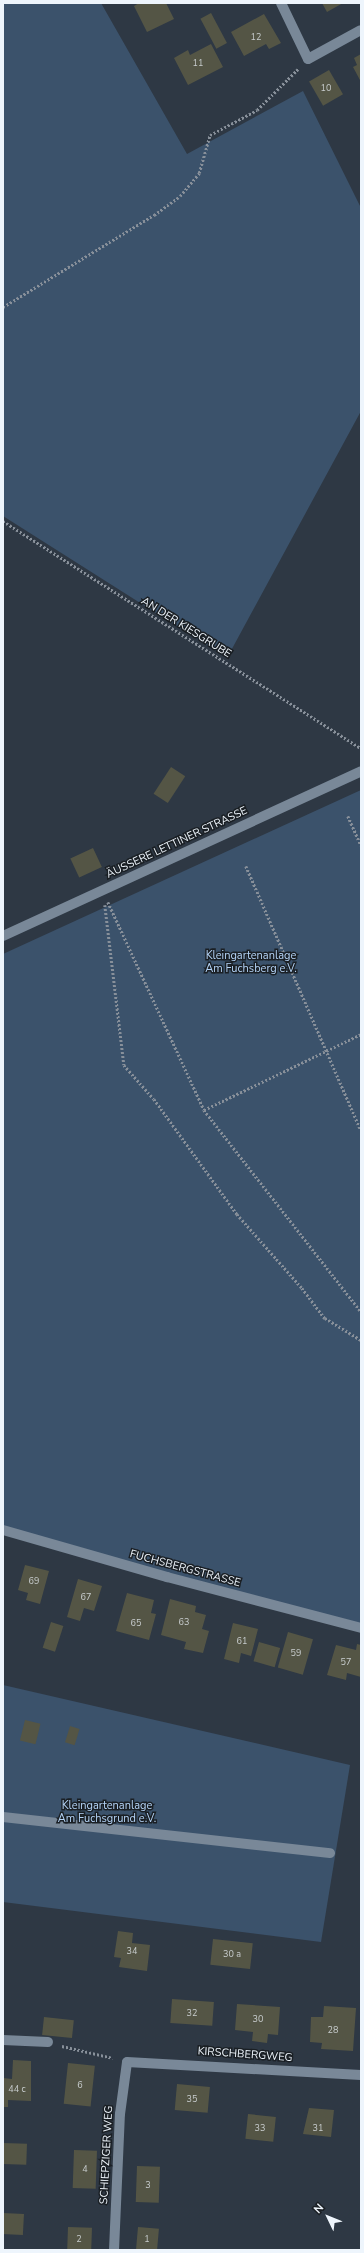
<!DOCTYPE html>
<meta charset="utf-8">
<style>
body{margin:0}
#map{position:relative;width:364px;height:2253px;overflow:hidden;background:#2e3844;font-family:"Nunito Sans",sans-serif}
div>[style]{position:absolute}
.green>*{inset:0;background:#3b526b}
.building>*{inset:0;background:#545545;transform-origin:0 0}
.path>*{height:2.5px;margin-top:-1.25px;transform-origin:0;background:repeating-linear-gradient(90deg,#88909a 0 2px,transparent 0 4px)}
.minor>*{height:10px;margin:-5px;padding:0 5px;transform-origin:5px;border-radius:5px;background:#798898}
span{translate:-50% -50%;white-space:nowrap;text-align:center;line-height:1.15;-webkit-text-stroke:3px #1a1f24;paint-order:stroke}
.number-label{font-size:9px;color:#c8cdce}
.number-label span{-webkit-text-stroke-width:0}
.street-label{font-size:11px;color:#eef5fc}
.park-label{font-size:11px;color:#b4d3f6}
.frame{position:absolute;inset:0;border:4px solid #eef5fc;pointer-events:none}
.north{position:absolute;left:308px;top:2197px;width:40px;height:40px;-webkit-text-stroke:3px #1a1f24;paint-order:stroke;rotate:313deg;font-size:11px;font-weight:700;line-height:16px;text-align:center;color:#eef5fc}
.north::after{content:'';display:block;margin:auto;width:14px;height:18px;background:#eef5fc;clip-path:polygon(50% 0,100% 100%,50% 72%,0 100%)}
</style>
<div id="map">
<div class="green">
<div style="clip-path:polygon(3px 3px,101px 3px,187px 154px,303px 91px,361px 208px,361px 411px,227px 658px,3px 516px)"></div>
<div style="clip-path:polygon(361px 790px,361px 1628px,3px 1530px,3px 954px)"></div>
<div style="clip-path:polygon(3px 1685px,350px 1765px,321px 1942px,3px 1902px)"></div>
</div>
<div class="building">
<div style="clip-path:polygon(139px 3px,166px 3px,174px 19px,147px 32px,134px 6px)"></div>
<div style="clip-path:polygon(322px 3px,343px 3px,327px 12px)"></div>
<div style="left:211px;top:13px;width:34px;height:12px;rotate:62deg"></div>
<div style="clip-path:polygon(264px 14px,281px 43px,269px 49px,266px 44px,244px 56px,231px 32px)"></div>
<div style="clip-path:polygon(211px 44px,223px 67px,188px 85px,174px 58px,188px 50px,190px 55px)"></div>
<div style="clip-path:polygon(361px 54px,361px 82px,353px 67px,357px 65px,354px 58px)"></div>
<div style="left:329px;top:70px;width:28px;height:23px;rotate:60deg"></div>
<div style="left:171px;top:767px;width:17px;height:32px;rotate:33deg"></div>
<div style="left:93px;top:848px;width:21px;height:25px;rotate:65deg"></div>
<div style="clip-path:polygon(25px 1565px,49px 1571px,40px 1604px,26px 1600px,28px 1593px,18px 1590px)"></div>
<div style="clip-path:polygon(78px 1579px,102px 1586px,94px 1611px,84px 1608px,80px 1621px,67px 1617px)"></div>
<div style="clip-path:polygon(127px 1593px,154px 1600px,151px 1613px,156px 1614px,149px 1640px,116px 1631px)"></div>
<div style="clip-path:polygon(170px 1599px,196px 1606px,195px 1612px,206px 1615px,202px 1629px,209px 1631px,203px 1653px,184px 1649px,186px 1642px,161px 1635px)"></div>
<div style="left:51px;top:1622px;width:13px;height:27px;rotate:18deg"></div>
<div style="clip-path:polygon(233px 1623px,258px 1629px,251px 1656px,241px 1653px,239px 1663px,224px 1659px)"></div>
<div style="left:288px;top:1632px;width:26px;height:37px;rotate:16deg"></div>
<div style="left:259px;top:1642px;width:22px;height:20px;rotate:16deg"></div>
<div style="clip-path:polygon(357px 1644px,361px 1645px,361px 1677px,347px 1673px,346px 1680px,327px 1675px,336px 1645px,356px 1650px)"></div>
<div style="left:25px;top:1720px;width:16px;height:21px;rotate:14deg"></div>
<div style="left:70px;top:1726px;width:10px;height:17px;rotate:17deg"></div>
<div style="clip-path:polygon(118px 1931px,133px 1933px,132px 1943px,150px 1945px,147px 1971px,119px 1967px,121px 1958px,114px 1957px)"></div>
<div style="left:213px;top:1939px;width:40px;height:26px;rotate:6deg"></div>
<div style="left:172px;top:1999px;width:42px;height:24px;rotate:4deg"></div>
<div style="clip-path:polygon(237px 2004px,280px 2007px,278px 2035px,268px 2034px,267px 2043px,252px 2041px,253px 2032px,235px 2030px)"></div>
<div style="clip-path:polygon(324px 2006px,356px 2008px,353px 2051px,321px 2049px,322px 2043px,310px 2042px,311px 2017px,323px 2017px)"></div>
<div style="left:44px;top:2017px;width:30px;height:18px;rotate:6deg"></div>
<div style="clip-path:polygon(13px 2060px,31px 2061px,31px 2101px,8px 2100px,8px 2107px,3px 2107px,3px 2078px,12px 2079px)"></div>
<div style="left:68px;top:2063px;width:27px;height:41px;rotate:6deg"></div>
<div style="left:177px;top:2084px;width:33px;height:26px;rotate:5deg"></div>
<div style="clip-path:polygon(309px 2108px,334px 2110px,331px 2137px,303px 2134px)"></div>
<div style="left:248px;top:2114px;width:28px;height:25px;rotate:6deg"></div>
<div style="left:3px;top:2143px;width:24px;height:21px;rotate:2deg"></div>
<div style="left:74px;top:2150px;width:23px;height:38px;rotate:2deg"></div>
<div style="left:137px;top:2166px;width:23px;height:36px;rotate:2deg"></div>
<div style="left:3px;top:2213px;width:21px;height:21px;rotate:3deg"></div>
<div style="left:68px;top:2227px;width:24px;height:23px;rotate:2deg"></div>
<div style="left:138px;top:2227px;width:21px;height:23px;rotate:5deg"></div>
</div>
<div class="path">
<div style="left:3px;top:307px;width:177px;rotate:-31.4deg"></div>
<div style="left:154px;top:215px;width:32px;rotate:-36deg"></div>
<div style="left:180px;top:196px;width:30px;rotate:-50deg"></div>
<div style="left:199px;top:173px;width:40px;rotate:-74deg"></div>
<div style="left:210px;top:135px;width:53px;rotate:-28deg"></div>
<div style="left:257px;top:110px;width:58px;rotate:-45deg"></div>
<div style="left:3px;top:521px;width:424px;rotate:32.4deg"></div>
<div style="left:348px;top:816px;width:32px;rotate:66deg"></div>
<div style="left:246px;top:866px;width:288px;rotate:66.5deg"></div>
<div style="left:108px;top:902px;width:229px;rotate:65.2deg"></div>
<div style="left:204px;top:1110px;width:256px;rotate:52.1deg"></div>
<div style="left:105px;top:905px;width:161px;rotate:83.2deg"></div>
<div style="left:124px;top:1065px;width:45px;rotate:48.6deg"></div>
<div style="left:154px;top:1099px;width:142px;rotate:54.2deg"></div>
<div style="left:237px;top:1214px;width:98px;rotate:48.7deg"></div>
<div style="left:302px;top:1288px;width:38px;rotate:53deg"></div>
<div style="left:325px;top:1318px;width:42px;rotate:31.4deg"></div>
<div style="left:204px;top:1110px;width:174px;rotate:-25.8deg"></div>
<div style="left:62px;top:2046px;width:52px;rotate:13.2deg"></div>
</div>
<div class="minor">
<div style="left:281px;top:3px;width:62px;rotate:64.3deg"></div>
<div style="left:308px;top:59px;width:60px;rotate:-28.7deg"></div>
<div style="left:3px;top:936px;width:394px;rotate:-24.7deg"></div>
<div style="left:3px;top:1530px;width:171px;rotate:16deg"></div>
<div style="left:167px;top:1577px;width:201px;rotate:14.7deg"></div>
<div style="left:3px;top:1817px;width:329px;rotate:6.3deg"></div>
<div style="left:3px;top:2040px;width:45px;rotate:2.5deg"></div>
<div style="left:114px;top:2250px;width:136px;rotate:-87.5deg"></div>
<div style="left:120px;top:2114px;width:52px;rotate:-82.3deg"></div>
<div style="left:127px;top:2062px;width:234px;rotate:3.2deg"></div>
</div>
<div class="number-label">
<span style="left:256px;top:37px">12</span>
<span style="left:198px;top:63px">11</span>
<span style="left:326px;top:88px">10</span>
<span style="left:34px;top:1581px">69</span>
<span style="left:86px;top:1597px">67</span>
<span style="left:184px;top:1622px">63</span>
<span style="left:136px;top:1623px">65</span>
<span style="left:242px;top:1641px">61</span>
<span style="left:296px;top:1653px">59</span>
<span style="left:346px;top:1662px">57</span>
<span style="left:132px;top:1951px">34</span>
<span style="left:232px;top:1954px">30 a</span>
<span style="left:192px;top:2013px">32</span>
<span style="left:258px;top:2019px">30</span>
<span style="left:333px;top:2030px">28</span>
<span style="left:80px;top:2085px">6</span>
<span style="left:17px;top:2089px">44 c</span>
<span style="left:192px;top:2099px">35</span>
<span style="left:260px;top:2128px">33</span>
<span style="left:318px;top:2128px">31</span>
<span style="left:85px;top:2169px">4</span>
<span style="left:148px;top:2185px">3</span>
<span style="left:79px;top:2239px">2</span>
<span style="left:147px;top:2239px">1</span>
</div>
<div class="street-label">
<span style="left:186px;top:628px;rotate:32deg">AN DER KIESGRUBE</span>
<span style="left:177px;top:843px;rotate:-25deg">ÄUSSERE LETTINER STRASSE</span>
<span style="left:185px;top:1569px;rotate:15deg">FUCHSBERGSTRASSE</span>
<span style="left:245px;top:2055px;rotate:4deg">KIRSCHBERGWEG</span>
<span style="left:107px;top:2155px;rotate:-87deg">SCHIEPZIGER WEG</span>
</div>
<div class="park-label">
<span style="left:251px;top:963px">Kleingartenanlage<br>Am Fuchsberg e.V.</span>
<span style="left:107px;top:1813px">Kleingartenanlage<br>Am Fuchsgrund e.V.</span>
</div>
<div class="frame"></div>
<div class="north">N</div>
</div>
